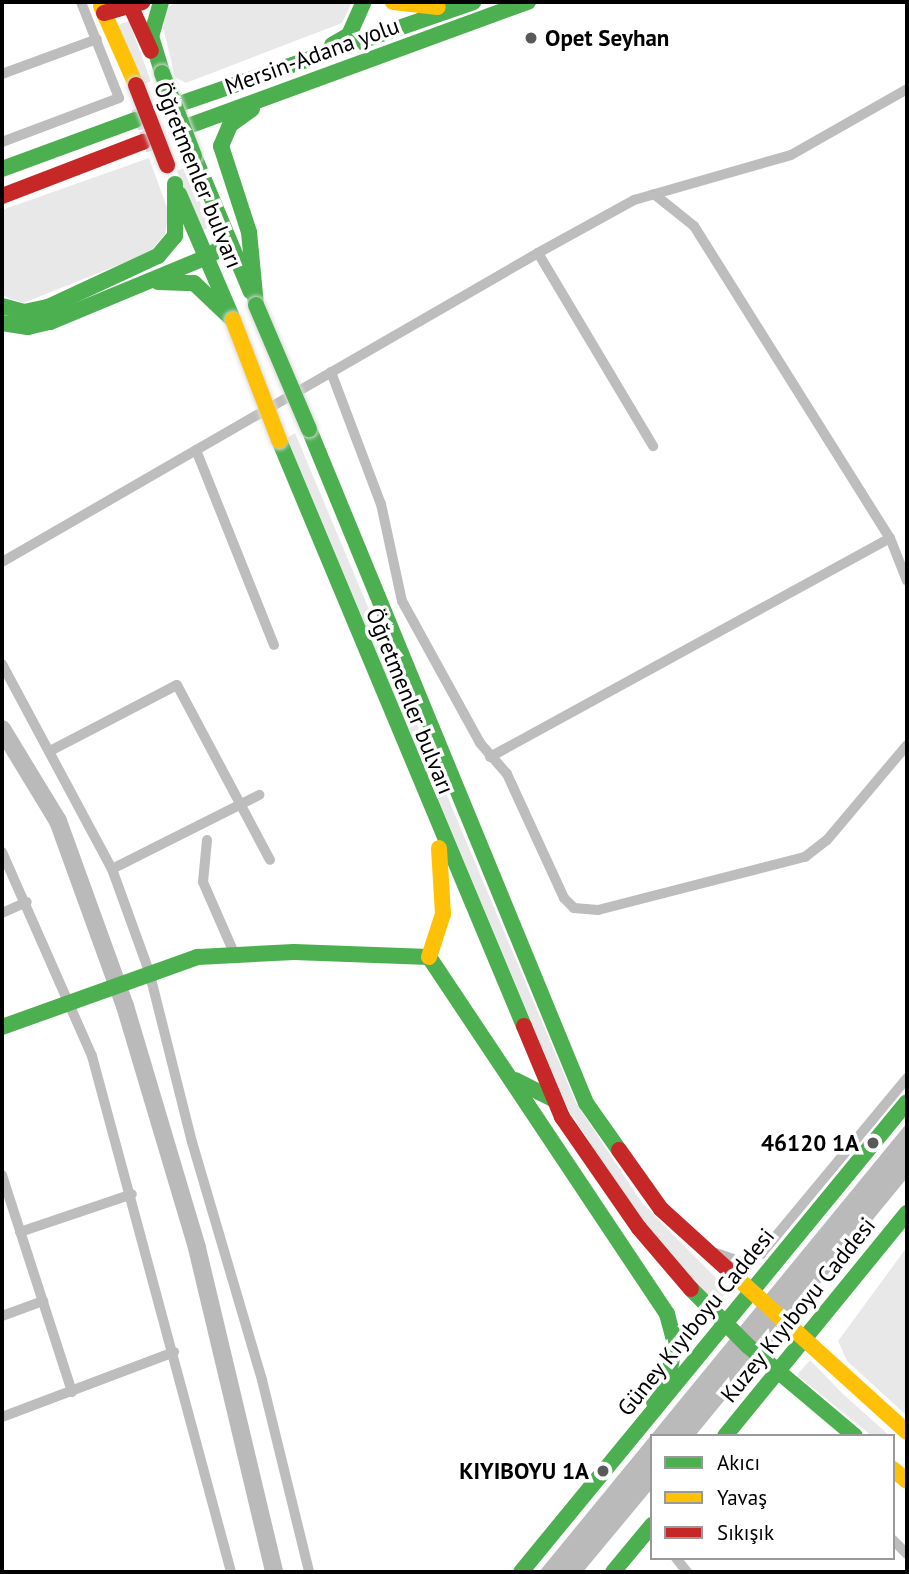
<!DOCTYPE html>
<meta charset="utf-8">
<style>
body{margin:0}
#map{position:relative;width:909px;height:1574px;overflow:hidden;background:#fff;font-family:"PT Sans",sans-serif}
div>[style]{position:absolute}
.green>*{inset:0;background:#e8e8e8;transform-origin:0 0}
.water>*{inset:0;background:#bababa}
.river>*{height:18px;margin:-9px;padding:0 9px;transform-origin:9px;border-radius:9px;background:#bababa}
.highway-tunnel>*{height:21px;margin-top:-10.5px;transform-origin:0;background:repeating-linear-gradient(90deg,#d9d9d9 0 21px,transparent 0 31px)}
.street>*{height:10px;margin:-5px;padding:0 5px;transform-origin:5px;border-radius:5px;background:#bdbdbd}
.fast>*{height:16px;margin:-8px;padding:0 8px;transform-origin:8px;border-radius:8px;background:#4caf50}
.slow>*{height:16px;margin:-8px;padding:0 8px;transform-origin:8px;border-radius:8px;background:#ffc107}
.jam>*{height:16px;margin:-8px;padding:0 8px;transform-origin:8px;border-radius:8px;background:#c62828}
.bridges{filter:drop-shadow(0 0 2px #dbdbdb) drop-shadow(0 0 2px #dbdbdb)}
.fast-bridge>*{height:16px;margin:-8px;padding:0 8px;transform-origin:8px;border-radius:8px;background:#4caf50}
.slow-bridge>*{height:16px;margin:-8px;padding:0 8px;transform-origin:8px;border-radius:8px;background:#ffc107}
.jam-bridge>*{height:16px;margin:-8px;padding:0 8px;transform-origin:8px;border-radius:8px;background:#c62828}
.dots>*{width:19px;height:19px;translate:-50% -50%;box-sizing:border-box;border:4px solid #fff;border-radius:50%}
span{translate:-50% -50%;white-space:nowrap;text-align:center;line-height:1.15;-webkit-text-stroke:7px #fff;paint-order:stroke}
.poi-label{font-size:23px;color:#000;font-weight:700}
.left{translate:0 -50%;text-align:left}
.right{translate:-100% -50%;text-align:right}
.street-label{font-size:23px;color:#000}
.frame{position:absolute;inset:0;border:4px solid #000;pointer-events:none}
.legend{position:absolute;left:650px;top:1434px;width:245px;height:126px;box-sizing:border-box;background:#fff;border:2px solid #999;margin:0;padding:9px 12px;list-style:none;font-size:21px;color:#000}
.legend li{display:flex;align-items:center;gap:14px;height:35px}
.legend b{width:35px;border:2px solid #999}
</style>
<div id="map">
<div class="green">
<div style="clip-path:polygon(176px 2px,352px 2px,342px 23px,186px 83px,175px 77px,163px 27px,166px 9px)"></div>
<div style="left:129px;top:21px;width:64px;height:12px;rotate:70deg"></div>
<div style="clip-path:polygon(149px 158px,169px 213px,165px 234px,149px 253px,23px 303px,2px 295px,2px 210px)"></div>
<div style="left:186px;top:167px;width:65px;height:10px;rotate:68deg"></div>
<div style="clip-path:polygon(295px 433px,576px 1103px,642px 1203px,729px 1291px,714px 1304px,633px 1209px,567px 1107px,287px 438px)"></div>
<div style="clip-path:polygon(907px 1247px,907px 1416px,847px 1361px,838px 1341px)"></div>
<div style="clip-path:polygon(810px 1360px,842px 1393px,890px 1436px,872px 1436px,797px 1375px)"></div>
</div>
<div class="water">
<div style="clip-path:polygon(907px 1123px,907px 1178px,695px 1436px,652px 1436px,652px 1489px,583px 1572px,539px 1572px)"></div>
</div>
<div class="river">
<div style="left:2px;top:729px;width:108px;rotate:58.7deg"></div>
<div style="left:58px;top:821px;width:197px;rotate:70.1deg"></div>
<div style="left:125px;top:1006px;width:252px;rotate:73.4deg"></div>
<div style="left:197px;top:1248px;width:333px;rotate:76.6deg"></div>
</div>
<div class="highway-tunnel">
<div style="left:135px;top:120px;width:53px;rotate:-19.8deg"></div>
<div style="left:143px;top:142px;width:51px;rotate:-19.5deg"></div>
</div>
<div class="street">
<div style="left:2px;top:74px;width:101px;rotate:-20.2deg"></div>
<div style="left:2px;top:142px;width:125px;rotate:-20.6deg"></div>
<div style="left:119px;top:98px;width:103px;rotate:-111.6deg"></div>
<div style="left:654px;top:194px;width:51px;rotate:38.7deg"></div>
<div style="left:694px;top:226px;width:368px;rotate:57.9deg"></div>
<div style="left:890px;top:538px;width:46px;rotate:68.4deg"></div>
<div style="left:538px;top:253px;width:110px;rotate:-28.9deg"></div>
<div style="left:634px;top:200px;width:163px;rotate:-16deg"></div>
<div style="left:791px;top:155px;width:133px;rotate:-29.6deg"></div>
<div style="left:331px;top:372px;width:141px;rotate:69.3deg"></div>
<div style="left:381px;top:504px;width:99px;rotate:77.8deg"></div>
<div style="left:402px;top:601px;width:162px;rotate:61.2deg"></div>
<div style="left:480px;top:743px;width:41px;rotate:48.9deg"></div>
<div style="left:507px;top:774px;width:136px;rotate:65.3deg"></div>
<div style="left:564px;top:898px;width:14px;rotate:45deg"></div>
<div style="left:574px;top:908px;width:24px;rotate:5deg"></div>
<div style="left:598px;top:910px;width:214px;rotate:-14.4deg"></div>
<div style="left:805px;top:857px;width:28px;rotate:-38deg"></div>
<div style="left:827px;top:840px;width:124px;rotate:-49.9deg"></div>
<div style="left:196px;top:450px;width:210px;rotate:68.2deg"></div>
<div style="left:2px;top:562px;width:619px;rotate:-29.96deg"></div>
<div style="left:538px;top:253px;width:225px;rotate:59.2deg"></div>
<div style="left:2px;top:664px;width:233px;rotate:61.8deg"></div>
<div style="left:112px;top:869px;width:109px;rotate:70.1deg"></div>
<div style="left:149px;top:971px;width:176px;rotate:75.9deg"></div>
<div style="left:192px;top:1142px;width:248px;rotate:73.6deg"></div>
<div style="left:262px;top:1380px;width:198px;rotate:76.2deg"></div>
<div style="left:50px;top:751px;width:143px;rotate:-27.5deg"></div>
<div style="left:177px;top:685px;width:198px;rotate:62deg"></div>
<div style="left:490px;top:757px;width:456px;rotate:-28.7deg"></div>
<div style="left:207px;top:840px;width:42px;rotate:95.4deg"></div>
<div style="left:203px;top:882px;width:77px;rotate:66.4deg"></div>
<div style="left:2px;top:852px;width:223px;rotate:66.2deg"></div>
<div style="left:92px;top:1056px;width:534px;rotate:74.92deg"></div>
<div style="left:112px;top:869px;width:165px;rotate:-26.7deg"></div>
<div style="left:2px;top:913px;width:27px;rotate:-24deg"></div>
<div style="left:2px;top:1175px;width:228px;rotate:72.1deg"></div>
<div style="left:20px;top:1232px;width:118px;rotate:-18.7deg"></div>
<div style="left:716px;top:1253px;width:28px;rotate:19deg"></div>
<div style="left:742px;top:1262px;width:21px;rotate:-23deg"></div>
<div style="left:761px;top:1254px;width:229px;rotate:-50.3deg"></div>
<div style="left:2px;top:1316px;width:44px;rotate:-20.1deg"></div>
<div style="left:2px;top:1417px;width:184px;rotate:-20.7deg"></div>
<div style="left:893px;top:1540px;width:20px;rotate:45deg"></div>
<div style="left:676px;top:1558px;width:18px;rotate:52deg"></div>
</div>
<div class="fast">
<div style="left:161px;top:2px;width:35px;rotate:106deg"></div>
<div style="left:151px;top:36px;width:39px;rotate:73deg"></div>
<div style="left:332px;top:45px;width:20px;rotate:-30deg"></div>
<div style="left:349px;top:35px;width:36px;rotate:-66deg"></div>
<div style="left:185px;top:102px;width:305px;rotate:-19.1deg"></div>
<div style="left:252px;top:109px;width:27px;rotate:144deg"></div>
<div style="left:230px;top:125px;width:23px;rotate:113deg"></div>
<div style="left:221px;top:146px;width:90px;rotate:72deg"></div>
<div style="left:249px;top:232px;width:73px;rotate:84.5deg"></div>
<div style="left:191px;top:125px;width:359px;rotate:-20.1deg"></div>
<div style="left:194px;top:156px;width:147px;rotate:67.3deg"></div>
<div style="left:2px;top:169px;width:142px;rotate:-20.2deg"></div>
<div style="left:179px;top:194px;width:134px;rotate:66.7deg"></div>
<div style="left:158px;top:282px;width:36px;rotate:2deg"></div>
<div style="left:194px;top:283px;width:54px;rotate:43.5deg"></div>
<div style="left:2px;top:306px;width:23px;rotate:15deg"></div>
<div style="left:24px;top:312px;width:25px;rotate:-12deg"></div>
<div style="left:48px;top:307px;width:121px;rotate:-24.9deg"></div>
<div style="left:158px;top:256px;width:26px;rotate:-50deg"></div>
<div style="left:175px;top:236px;width:52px;rotate:-90deg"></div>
<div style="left:2px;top:323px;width:26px;rotate:9deg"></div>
<div style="left:28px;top:327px;width:23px;rotate:-13deg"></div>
<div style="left:50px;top:322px;width:170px;rotate:-22.5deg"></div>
<div style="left:207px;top:257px;width:27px;rotate:-33deg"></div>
<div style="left:309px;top:429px;width:729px;rotate:67.66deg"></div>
<div style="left:586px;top:1103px;width:57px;rotate:54.9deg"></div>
<div style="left:279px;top:440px;width:635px;rotate:67.31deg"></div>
<div style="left:2px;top:1027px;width:208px;rotate:-19.7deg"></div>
<div style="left:198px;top:957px;width:96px;rotate:-3deg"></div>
<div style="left:294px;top:952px;width:135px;rotate:2.1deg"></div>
<div style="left:429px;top:957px;width:429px;rotate:56.3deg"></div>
<div style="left:667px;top:1314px;width:30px;rotate:75deg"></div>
<div style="left:675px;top:1343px;width:33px;rotate:101deg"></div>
<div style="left:669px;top:1375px;width:31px;rotate:119deg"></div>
<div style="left:515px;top:1080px;width:42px;rotate:26.6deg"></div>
<div style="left:691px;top:1289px;width:81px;rotate:45deg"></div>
<div style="left:748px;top:1346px;width:140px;rotate:40.1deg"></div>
<div style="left:725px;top:1436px;width:288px;rotate:-50.8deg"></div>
<div style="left:521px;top:1572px;width:608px;rotate:-50.6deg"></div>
<div style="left:613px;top:1572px;width:61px;rotate:-50.3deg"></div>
</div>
<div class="slow">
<div style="left:393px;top:2px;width:45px;rotate:6.3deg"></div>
<div style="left:101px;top:6px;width:86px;rotate:66.1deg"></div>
<div style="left:429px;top:957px;width:45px;rotate:-72deg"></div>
<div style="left:443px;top:914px;width:66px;rotate:-93.5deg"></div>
<div style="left:726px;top:1268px;width:244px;rotate:42.2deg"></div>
<div style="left:893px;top:1469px;width:18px;rotate:41deg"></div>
</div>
<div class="jam">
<div style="left:131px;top:7px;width:48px;rotate:65.6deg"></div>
<div style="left:104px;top:13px;width:40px;rotate:-16deg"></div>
<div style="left:2px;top:196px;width:151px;rotate:-21deg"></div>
<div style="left:524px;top:1026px;width:99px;rotate:67.3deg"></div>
<div style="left:562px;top:1117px;width:135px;rotate:55.3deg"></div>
<div style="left:639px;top:1228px;width:80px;rotate:49.6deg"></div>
<div style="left:619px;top:1150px;width:72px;rotate:54.6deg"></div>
<div style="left:661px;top:1209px;width:88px;rotate:42.2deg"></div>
</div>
<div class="bridges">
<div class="fast-bridge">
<div style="left:162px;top:73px;width:89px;rotate:68.9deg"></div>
<div style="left:256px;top:305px;width:135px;rotate:66.9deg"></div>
</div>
<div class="slow-bridge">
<div style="left:233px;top:320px;width:129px;rotate:69deg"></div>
</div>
<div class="jam-bridge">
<div style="left:136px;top:85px;width:86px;rotate:68.8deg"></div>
</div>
</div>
<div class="dots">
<div style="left:531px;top:38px;background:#595959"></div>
<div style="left:873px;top:1143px;background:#595959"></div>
<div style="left:603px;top:1471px;background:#595959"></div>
</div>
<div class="poi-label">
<span class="left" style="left:545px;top:38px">Opet Seyhan</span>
<span class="right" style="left:859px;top:1143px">46120 1A</span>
<span class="right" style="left:589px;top:1471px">KIYIBOYU 1A</span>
</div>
<div class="street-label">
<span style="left:312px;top:56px;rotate:-20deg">Mersin-Adana yolu</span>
<span style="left:198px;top:175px;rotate:68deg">Öğretmenler bulvarı</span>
<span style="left:410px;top:701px;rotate:68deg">Öğretmenler bulvarı</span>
<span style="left:798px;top:1310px;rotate:-51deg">Kuzey Kıyıboyu Caddesi</span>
<span style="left:696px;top:1322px;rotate:-51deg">Güney Kıyıboyu Caddesi</span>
</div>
<div class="frame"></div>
<ul class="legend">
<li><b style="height:9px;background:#4caf50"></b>Akıcı</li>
<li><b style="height:9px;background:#ffc107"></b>Yavaş</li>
<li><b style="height:9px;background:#c62828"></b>Sıkışık</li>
</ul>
</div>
